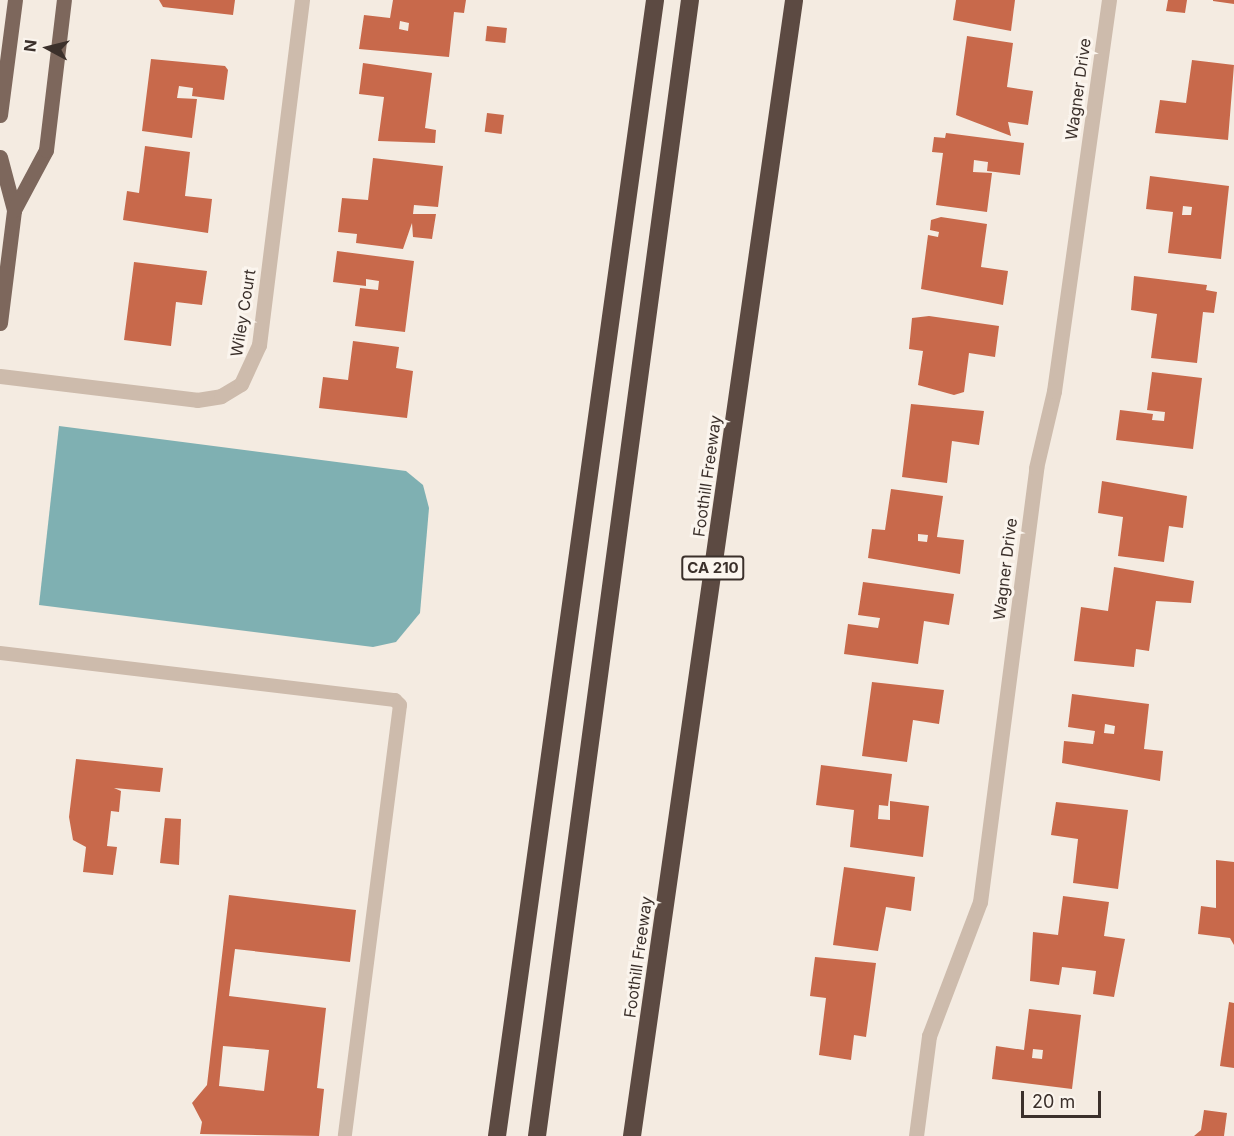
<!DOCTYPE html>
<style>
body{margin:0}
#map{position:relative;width:1234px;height:1136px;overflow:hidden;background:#f4ebe1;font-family:Inter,sans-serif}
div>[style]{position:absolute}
.water>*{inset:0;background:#7fb0b2}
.building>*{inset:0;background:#c8694b;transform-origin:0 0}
.service>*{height:14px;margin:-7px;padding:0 7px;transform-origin:7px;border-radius:7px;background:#cdbbac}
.minor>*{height:15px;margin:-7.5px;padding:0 7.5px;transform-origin:7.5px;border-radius:7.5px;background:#cdbbac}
.primary>*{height:15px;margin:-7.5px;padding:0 7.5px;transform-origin:7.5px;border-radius:7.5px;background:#7d675c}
.motorway>*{height:18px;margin:-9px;padding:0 9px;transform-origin:9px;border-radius:9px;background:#5c4a42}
span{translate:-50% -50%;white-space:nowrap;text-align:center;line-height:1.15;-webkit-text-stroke:6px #fbf5ee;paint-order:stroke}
.shield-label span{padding:2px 4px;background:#fbf5ee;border:2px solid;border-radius:4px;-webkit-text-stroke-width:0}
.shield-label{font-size:15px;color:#3b302b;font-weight:700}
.street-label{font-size:16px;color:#3b302b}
.north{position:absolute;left:18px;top:18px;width:60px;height:60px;-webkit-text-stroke:4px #fbf5ee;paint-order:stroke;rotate:277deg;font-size:16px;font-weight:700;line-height:24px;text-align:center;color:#3b302b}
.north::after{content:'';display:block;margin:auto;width:21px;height:27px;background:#3b302b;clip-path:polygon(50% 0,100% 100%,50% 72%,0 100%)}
.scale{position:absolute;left:1021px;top:1091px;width:80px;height:27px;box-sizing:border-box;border:3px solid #3b302b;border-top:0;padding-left:8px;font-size:18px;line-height:21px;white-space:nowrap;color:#3b302b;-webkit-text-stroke:4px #fbf5ee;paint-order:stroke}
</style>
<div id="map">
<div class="water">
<div style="clip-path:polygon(59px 426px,406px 471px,423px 485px,429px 508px,420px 613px,396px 642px,373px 647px,39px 605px)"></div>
</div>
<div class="building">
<div style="clip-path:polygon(159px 0,235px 0,233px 15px,163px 7px)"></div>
<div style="clip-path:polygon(evenodd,393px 0,466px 0,464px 13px,454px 12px,449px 57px,359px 49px,364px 15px,390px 18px,393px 0,400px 21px,409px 23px,408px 31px,399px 29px,400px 21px)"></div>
<div style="clip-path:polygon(956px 0,1015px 0,1011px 31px,953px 20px)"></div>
<div style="clip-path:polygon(1168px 0,1187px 0,1185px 13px,1166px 11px)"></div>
<div style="clip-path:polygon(1213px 0,1234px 0,1234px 4px,1213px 1px)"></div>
<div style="left:487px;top:26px;width:20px;height:15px;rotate:6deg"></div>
<div style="clip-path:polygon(967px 36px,1013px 43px,1007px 87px,1033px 91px,1028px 125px,1008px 122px,1011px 136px,956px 115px)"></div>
<div style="clip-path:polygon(151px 59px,225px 66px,228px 70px,224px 100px,192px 96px,193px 88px,179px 86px,177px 98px,197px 99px,192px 138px,142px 131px)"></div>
<div style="clip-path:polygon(1192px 60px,1234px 65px,1228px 140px,1155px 133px,1160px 100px,1186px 103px)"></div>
<div style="clip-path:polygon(363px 63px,432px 73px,425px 128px,436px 130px,435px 143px,378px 141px,384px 97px,359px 94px)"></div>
<div style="left:487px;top:113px;width:17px;height:19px;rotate:7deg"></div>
<div style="clip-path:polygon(946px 133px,1024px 143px,1020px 175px,987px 171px,988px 162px,974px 160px,973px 172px,992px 173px,987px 212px,936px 205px,943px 153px,932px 152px,934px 137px,945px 138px)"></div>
<div style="clip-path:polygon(145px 146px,190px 152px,185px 196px,212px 199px,208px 233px,123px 220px,127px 191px,139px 193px)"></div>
<div style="clip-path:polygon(373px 158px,443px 166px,438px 207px,414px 205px,413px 214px,436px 214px,432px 239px,413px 237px,412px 223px,403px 249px,356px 243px,357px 234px,338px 232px,342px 198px,368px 200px)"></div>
<div style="clip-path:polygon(evenodd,1150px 176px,1229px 186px,1221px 259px,1168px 253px,1173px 212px,1146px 209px,1150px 176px,1183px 206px,1192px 207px,1191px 215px,1182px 215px,1183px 206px)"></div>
<div style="clip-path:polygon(941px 217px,987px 224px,981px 267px,1008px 271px,1003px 305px,921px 289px,928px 235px,938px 237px,939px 232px,930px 230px,931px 220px)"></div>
<div style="clip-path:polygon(337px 251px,414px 261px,405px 332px,355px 326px,360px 288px,378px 290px,379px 281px,366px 279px,366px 286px,333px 282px)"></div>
<div style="clip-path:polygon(134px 262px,207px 271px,202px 305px,176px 302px,171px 346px,124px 340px)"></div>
<div style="clip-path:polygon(1134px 276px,1207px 285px,1206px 290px,1217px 292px,1214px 313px,1203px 312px,1197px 363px,1151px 358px,1157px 314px,1131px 310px)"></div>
<div style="clip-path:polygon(929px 316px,999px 326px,995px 357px,969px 353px,964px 392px,954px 395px,918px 385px,923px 351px,909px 349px,912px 318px)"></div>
<div style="clip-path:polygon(353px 341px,399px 347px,396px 368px,413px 371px,407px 418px,319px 408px,323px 377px,348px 380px)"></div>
<div style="clip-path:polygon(1152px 372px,1202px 378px,1193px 449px,1116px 440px,1120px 410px,1153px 414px,1152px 420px,1164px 421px,1165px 412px,1147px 410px)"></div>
<div style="clip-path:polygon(911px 404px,984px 411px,979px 445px,952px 441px,947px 483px,902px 477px)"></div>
<div style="clip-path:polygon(1102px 481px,1187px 496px,1183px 528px,1169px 526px,1164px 562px,1118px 556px,1123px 517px,1098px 513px)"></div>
<div style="clip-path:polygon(evenodd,891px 489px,943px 496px,937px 537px,964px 540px,960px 574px,868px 558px,872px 529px,885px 530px,891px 489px,918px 534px,928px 535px,927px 542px,918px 541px,918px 534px)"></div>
<div style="clip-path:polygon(1114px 567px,1194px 581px,1191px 603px,1156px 601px,1149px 651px,1136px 649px,1134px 667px,1074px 661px,1081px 607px,1108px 611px)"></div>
<div style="clip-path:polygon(863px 582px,954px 594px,949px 625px,924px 621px,918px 664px,844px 654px,848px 624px,878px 628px,880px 618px,858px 615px)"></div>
<div style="clip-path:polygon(872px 682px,944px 690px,939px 724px,913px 720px,907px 762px,862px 756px)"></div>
<div style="clip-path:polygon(evenodd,1072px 694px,1149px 704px,1144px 749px,1163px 751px,1160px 781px,1062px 763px,1064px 741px,1093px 744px,1095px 731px,1068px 727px,1072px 694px,1105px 724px,1115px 726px,1114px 734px,1104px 733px,1105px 724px)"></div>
<div style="clip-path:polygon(76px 759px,163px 768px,160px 792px,114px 788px,121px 791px,119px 812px,111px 811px,107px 846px,117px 847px,113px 875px,83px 872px,86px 847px,73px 840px,69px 817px)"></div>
<div style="clip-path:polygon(821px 765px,892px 774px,888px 806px,879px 805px,878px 819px,890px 820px,890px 801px,929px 806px,923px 857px,850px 847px,854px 810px,816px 805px)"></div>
<div style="clip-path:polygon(1056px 802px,1128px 810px,1118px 889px,1073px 883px,1078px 839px,1051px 835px)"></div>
<div style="clip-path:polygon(165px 818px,181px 819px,179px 865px,160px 863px)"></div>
<div style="clip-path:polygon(1216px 860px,1234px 862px,1234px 945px,1230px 938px,1198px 934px,1201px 906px,1216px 908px)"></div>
<div style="clip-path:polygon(844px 867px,915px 877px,911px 911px,886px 907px,878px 951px,833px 945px)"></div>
<div style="clip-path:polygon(evenodd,229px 895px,356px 910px,350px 962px,235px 949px,229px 996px,326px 1008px,317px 1088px,324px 1089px,319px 1136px,200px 1134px,202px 1122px,192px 1103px,207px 1085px,229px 895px,223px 1046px,269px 1050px,264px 1091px,219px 1086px,223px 1046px)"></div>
<div style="clip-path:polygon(1063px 896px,1109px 902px,1104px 936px,1125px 939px,1114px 997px,1093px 994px,1096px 971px,1062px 967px,1059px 985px,1030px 981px,1033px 932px,1058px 935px)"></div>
<div style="clip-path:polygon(815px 957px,876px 963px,866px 1037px,854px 1035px,851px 1060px,819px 1055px,826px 998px,810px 996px)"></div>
<div style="clip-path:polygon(1229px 1002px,1234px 1003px,1234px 1068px,1220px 1066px)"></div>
<div style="clip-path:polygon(evenodd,1029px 1009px,1081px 1015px,1072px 1089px,992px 1079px,996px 1046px,1024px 1050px,1029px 1009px,1033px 1049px,1043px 1050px,1042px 1059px,1032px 1058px,1033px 1049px)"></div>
<div style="clip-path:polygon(1204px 1110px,1227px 1113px,1224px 1136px,1194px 1136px,1201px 1130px)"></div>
</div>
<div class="service">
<div style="left:0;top:653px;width:398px;rotate:6.8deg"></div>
<div style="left:395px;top:700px;width:7px;rotate:45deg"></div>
<div style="left:400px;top:705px;width:434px;rotate:97.3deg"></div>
</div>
<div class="minor">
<div style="left:0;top:376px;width:198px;rotate:6.9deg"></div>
<div style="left:197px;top:400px;width:24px;rotate:-9deg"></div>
<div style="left:221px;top:396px;width:23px;rotate:-31deg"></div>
<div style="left:241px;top:384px;width:43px;rotate:-65.2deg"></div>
<div style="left:259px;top:345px;width:348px;rotate:-82.9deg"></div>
<div style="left:916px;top:1136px;width:101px;rotate:-82.6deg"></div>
<div style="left:929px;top:1036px;width:143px;rotate:-69.2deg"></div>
<div style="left:980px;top:902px;width:438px;rotate:-82.6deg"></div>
<div style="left:1036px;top:468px;width:79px;rotate:-76.8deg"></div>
<div style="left:1054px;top:391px;width:395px;rotate:-82deg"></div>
</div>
<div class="primary">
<div style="left:0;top:115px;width:116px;rotate:-82.6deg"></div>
<div style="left:0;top:157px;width:55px;rotate:75.2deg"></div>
<div style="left:0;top:323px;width:114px;rotate:-82.9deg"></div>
<div style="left:14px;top:210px;width:68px;rotate:-61.9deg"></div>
<div style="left:46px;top:150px;width:151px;rotate:-83.2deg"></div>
</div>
<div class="motorway">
<div style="left:497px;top:1136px;width:1147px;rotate:-82.08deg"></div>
<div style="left:537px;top:1136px;width:1146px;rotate:-82.33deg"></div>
<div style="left:632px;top:1136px;width:1147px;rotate:-81.88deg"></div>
</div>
<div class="shield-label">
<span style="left:713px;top:568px">CA 210</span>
</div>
<div class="street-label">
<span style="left:1078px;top:89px;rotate:-82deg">Wagner Drive</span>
<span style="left:243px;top:313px;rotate:-81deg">Wiley Court</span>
<span style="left:707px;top:476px;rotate:-82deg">Foothill Freeway</span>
<span style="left:1005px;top:569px;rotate:-83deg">Wagner Drive</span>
<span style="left:638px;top:957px;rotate:-82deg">Foothill Freeway</span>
</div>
<div class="north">N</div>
<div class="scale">20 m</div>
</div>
